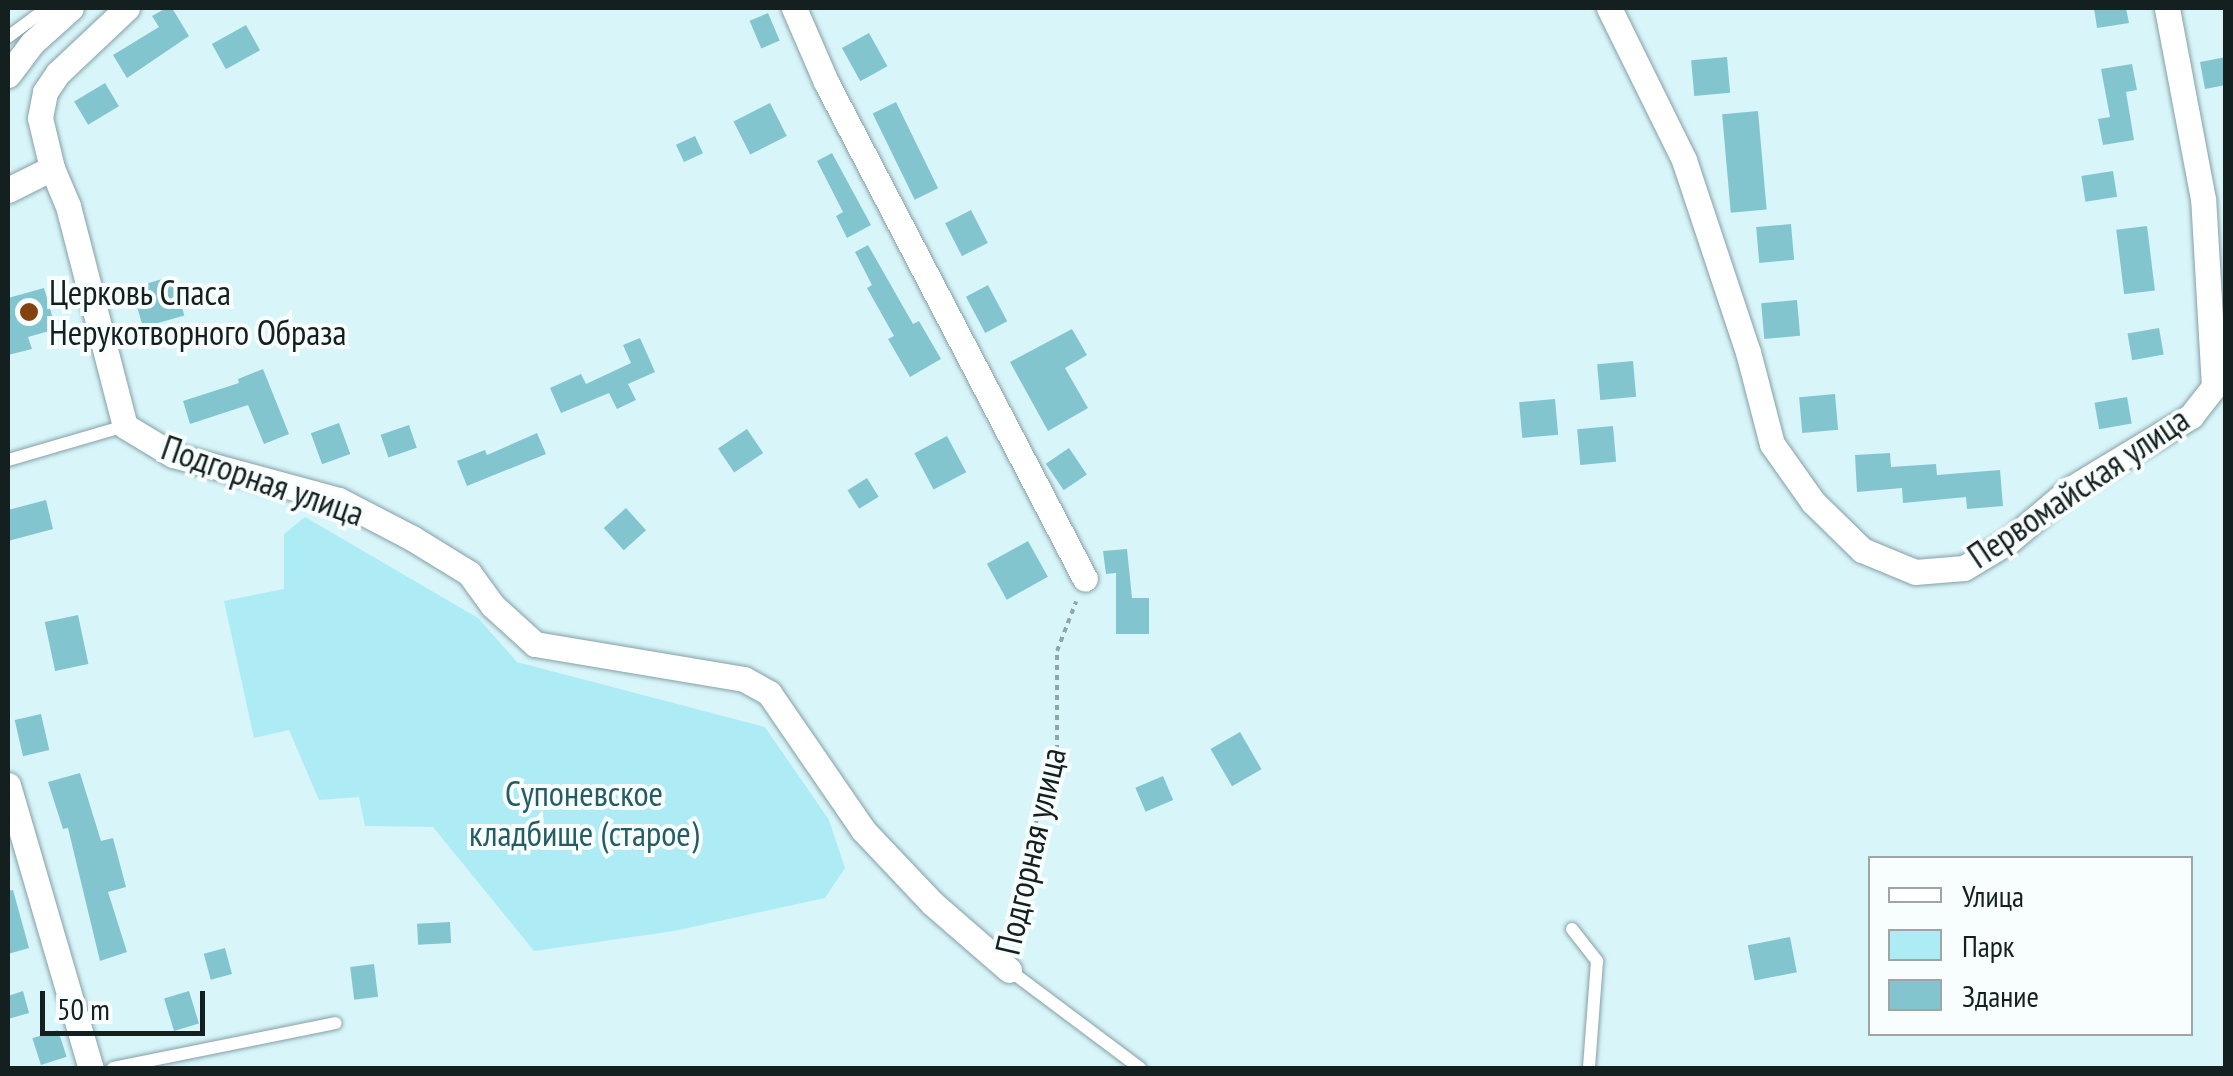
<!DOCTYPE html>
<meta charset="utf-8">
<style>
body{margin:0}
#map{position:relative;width:2233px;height:1076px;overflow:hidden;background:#d8f5fa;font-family:"PT Sans Narrow",sans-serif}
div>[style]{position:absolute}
.green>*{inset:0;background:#aeecf5}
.building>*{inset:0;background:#83c5cf;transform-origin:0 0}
.path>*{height:4px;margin-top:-2px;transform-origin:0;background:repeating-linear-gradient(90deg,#8fa6a9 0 5px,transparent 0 10px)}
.roads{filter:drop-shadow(0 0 2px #85a0a4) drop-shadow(0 0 2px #85a0a4)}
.service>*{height:12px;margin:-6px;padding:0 6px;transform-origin:6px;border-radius:6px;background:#fff}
.minor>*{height:25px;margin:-12.5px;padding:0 12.5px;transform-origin:12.5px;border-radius:12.5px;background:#fff}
.dots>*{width:28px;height:28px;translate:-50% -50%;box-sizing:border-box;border:5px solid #f8fefe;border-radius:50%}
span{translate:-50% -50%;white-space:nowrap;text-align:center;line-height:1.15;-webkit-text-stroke:8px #f8fefe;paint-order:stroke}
.poi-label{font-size:35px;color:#141f20}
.left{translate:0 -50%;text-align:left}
.street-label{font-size:35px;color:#141f20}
.park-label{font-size:35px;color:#245c63}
.frame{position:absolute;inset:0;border:10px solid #141f20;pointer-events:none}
.legend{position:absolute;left:1868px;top:856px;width:325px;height:180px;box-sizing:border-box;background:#f8fefe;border:2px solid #9da5a5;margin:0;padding:12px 18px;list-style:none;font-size:30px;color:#141f20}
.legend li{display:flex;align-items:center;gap:20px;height:50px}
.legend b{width:50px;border:2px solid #9da5a5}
.scale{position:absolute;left:40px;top:991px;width:165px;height:45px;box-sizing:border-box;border:5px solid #141f20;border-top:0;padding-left:12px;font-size:30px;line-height:35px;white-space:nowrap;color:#141f20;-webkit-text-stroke:8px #f8fefe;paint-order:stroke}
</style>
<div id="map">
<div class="green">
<div style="clip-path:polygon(305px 517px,478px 618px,517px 662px,765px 727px,829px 820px,845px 868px,825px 898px,674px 931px,534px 951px,433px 827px,365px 826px,359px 797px,319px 800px,289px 730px,254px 738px,224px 601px,284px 589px,284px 534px)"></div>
</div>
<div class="building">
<div style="clip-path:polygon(166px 8px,172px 8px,189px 36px,127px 78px,113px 55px,159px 27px,152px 16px)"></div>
<div style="clip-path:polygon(2094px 8px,2126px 8px,2129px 23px,2097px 28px)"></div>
<div style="left:768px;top:13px;width:30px;height:20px;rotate:67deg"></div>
<div style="left:246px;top:25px;width:29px;height:39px;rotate:61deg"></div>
<div style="left:869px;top:33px;width:38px;height:31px;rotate:61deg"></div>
<div style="left:1727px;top:57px;width:36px;height:36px;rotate:85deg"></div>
<div style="clip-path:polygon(2226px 57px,2226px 85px,2205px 89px,2200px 62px)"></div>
<div style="clip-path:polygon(2132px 64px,2137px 90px,2126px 92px,2134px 140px,2103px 145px,2098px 119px,2110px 117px,2101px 69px)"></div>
<div style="left:105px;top:83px;width:27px;height:36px;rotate:59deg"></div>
<div style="left:896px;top:102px;width:96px;height:26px;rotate:64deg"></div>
<div style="left:770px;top:103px;width:37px;height:41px;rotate:63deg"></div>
<div style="left:1758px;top:111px;width:99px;height:36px;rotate:85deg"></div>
<div style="left:695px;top:136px;width:19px;height:21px;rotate:65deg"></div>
<div style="clip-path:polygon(832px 153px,871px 225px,847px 238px,836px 216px,843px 212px,817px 161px)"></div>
<div style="left:2113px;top:171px;width:26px;height:32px;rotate:81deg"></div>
<div style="left:971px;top:210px;width:37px;height:29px;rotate:63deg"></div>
<div style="left:1791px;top:224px;width:36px;height:35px;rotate:85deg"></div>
<div style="left:2147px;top:226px;width:65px;height:31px;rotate:83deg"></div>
<div style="clip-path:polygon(868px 245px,913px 324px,919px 321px,941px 359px,910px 377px,888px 339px,894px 336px,867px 288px,872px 285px,855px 252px)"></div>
<div style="left:173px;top:276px;width:41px;height:43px;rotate:74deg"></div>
<div style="left:988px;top:285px;width:41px;height:25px;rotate:62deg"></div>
<div style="clip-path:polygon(44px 288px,56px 329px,28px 337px,32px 349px,8px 355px,8px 298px)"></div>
<div style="left:1797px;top:300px;width:36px;height:36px;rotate:85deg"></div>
<div style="left:2159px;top:328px;width:27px;height:32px;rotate:80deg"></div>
<div style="clip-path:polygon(1072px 329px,1087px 355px,1065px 368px,1088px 408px,1048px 431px,1010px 362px)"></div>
<div style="clip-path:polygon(640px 338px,655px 372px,628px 384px,636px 400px,617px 409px,609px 393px,561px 413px,550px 388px,581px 374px,586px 384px,631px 363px,623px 345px)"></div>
<div style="left:1633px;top:361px;width:36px;height:36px;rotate:85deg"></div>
<div style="clip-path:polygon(263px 369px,289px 434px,264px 444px,248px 405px,190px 424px,183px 401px,239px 383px,238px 379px)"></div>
<div style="left:1835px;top:394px;width:36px;height:36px;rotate:85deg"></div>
<div style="left:2127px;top:397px;width:27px;height:33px;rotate:80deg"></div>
<div style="left:1555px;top:399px;width:36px;height:36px;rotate:85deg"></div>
<div style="left:339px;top:423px;width:33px;height:30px;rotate:70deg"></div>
<div style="left:409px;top:425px;width:24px;height:30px;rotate:71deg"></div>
<div style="left:1613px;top:426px;width:36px;height:36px;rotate:85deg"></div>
<div style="left:747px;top:429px;width:29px;height:35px;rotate:56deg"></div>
<div style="clip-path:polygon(537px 433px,546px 454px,467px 486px,457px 461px,485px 450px,487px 455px)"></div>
<div style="left:947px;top:436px;width:41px;height:37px;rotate:62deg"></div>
<div style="left:1069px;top:448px;width:32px;height:28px;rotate:56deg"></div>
<div style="clip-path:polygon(1890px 453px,1891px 467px,1936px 464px,1937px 475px,2000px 470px,2003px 506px,1967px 509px,1966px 497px,1903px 503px,1902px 488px,1857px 492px,1855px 455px)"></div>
<div style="left:867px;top:478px;width:22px;height:23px;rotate:58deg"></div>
<div style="clip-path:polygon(46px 500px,53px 529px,8px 541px,8px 510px)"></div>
<div style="left:626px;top:508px;width:30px;height:30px;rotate:48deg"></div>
<div style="left:1028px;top:541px;width:41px;height:47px;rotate:61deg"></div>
<div style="clip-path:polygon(1127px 549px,1132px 598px,1149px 598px,1149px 634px,1116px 634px,1116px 573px,1106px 574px,1103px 551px)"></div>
<div style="left:78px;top:615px;width:50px;height:34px;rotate:78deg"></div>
<div style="left:41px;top:714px;width:37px;height:27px;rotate:77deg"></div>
<div style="left:1240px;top:732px;width:43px;height:34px;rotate:60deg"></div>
<div style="clip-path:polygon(80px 773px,101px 841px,113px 838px,126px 887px,108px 892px,127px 952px,100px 961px,68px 828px,63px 829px,48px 782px)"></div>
<div style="left:1163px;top:776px;width:26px;height:30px;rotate:67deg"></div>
<div style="clip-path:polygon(13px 890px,29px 948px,8px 954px,8px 891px)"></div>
<div style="left:450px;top:922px;width:21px;height:33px;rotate:87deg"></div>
<div style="left:1790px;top:937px;width:36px;height:43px;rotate:79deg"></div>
<div style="left:225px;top:948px;width:27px;height:22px;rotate:75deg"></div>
<div style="left:374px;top:964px;width:33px;height:24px;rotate:83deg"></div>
<div style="clip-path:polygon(23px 991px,29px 1013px,8px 1019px,8px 996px)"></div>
<div style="left:189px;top:991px;width:34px;height:26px;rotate:73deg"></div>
<div style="left:58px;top:1030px;width:28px;height:27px;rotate:72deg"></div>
</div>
<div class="path">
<div style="left:1014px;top:944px;width:150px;rotate:-79.7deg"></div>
<div style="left:1041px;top:796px;width:49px;rotate:-70.8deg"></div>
<div style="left:1057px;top:750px;width:99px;rotate:-90deg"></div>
<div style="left:1057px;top:651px;width:53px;rotate:-68.8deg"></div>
</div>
<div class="roads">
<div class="service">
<div style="left:8px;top:37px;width:49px;rotate:-36.6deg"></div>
<div style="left:8px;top:460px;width:122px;rotate:-16.2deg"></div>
<div style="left:1572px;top:929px;width:41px;rotate:52deg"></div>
<div style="left:1597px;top:961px;width:107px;rotate:94.3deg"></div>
<div style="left:1009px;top:970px;width:164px;rotate:36.8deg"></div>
<div style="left:113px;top:1068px;width:227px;rotate:-11.4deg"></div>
</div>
<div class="minor">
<div style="left:794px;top:8px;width:81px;rotate:66.6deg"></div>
<div style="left:826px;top:82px;width:560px;rotate:62.47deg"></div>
<div style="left:1609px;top:8px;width:169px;rotate:63.7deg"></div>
<div style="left:1684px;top:160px;width:202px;rotate:71.6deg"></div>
<div style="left:1748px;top:352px;width:95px;rotate:75.4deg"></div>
<div style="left:1772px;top:444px;width:71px;rotate:54.7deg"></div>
<div style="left:1813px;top:502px;width:69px;rotate:44.4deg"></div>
<div style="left:1862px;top:550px;width:57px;rotate:22.5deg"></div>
<div style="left:1915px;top:572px;width:49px;rotate:-4.7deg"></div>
<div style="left:1964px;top:568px;width:52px;rotate:-31deg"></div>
<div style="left:2009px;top:541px;width:79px;rotate:-40.4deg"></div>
<div style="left:2069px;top:490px;width:143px;rotate:-31.2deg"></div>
<div style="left:2191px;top:416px;width:37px;rotate:-52deg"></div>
<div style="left:2214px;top:387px;width:188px;rotate:-93.3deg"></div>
<div style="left:2203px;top:199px;width:194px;rotate:-100.7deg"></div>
<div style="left:8px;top:75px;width:40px;rotate:-53deg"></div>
<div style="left:32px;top:43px;width:52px;rotate:-41.9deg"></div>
<div style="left:52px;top:168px;width:41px;rotate:67.2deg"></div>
<div style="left:68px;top:206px;width:227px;rotate:75.5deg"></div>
<div style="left:125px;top:426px;width:56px;rotate:31.1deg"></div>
<div style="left:173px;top:455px;width:172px;rotate:15.2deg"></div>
<div style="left:339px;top:500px;width:82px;rotate:27.5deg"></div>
<div style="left:412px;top:538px;width:67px;rotate:31.6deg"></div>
<div style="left:469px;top:573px;width:39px;rotate:54deg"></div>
<div style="left:492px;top:605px;width:58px;rotate:42.2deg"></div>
<div style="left:535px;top:644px;width:212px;rotate:9.5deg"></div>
<div style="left:744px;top:679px;width:29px;rotate:29deg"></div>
<div style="left:769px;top:693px;width:166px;rotate:55.5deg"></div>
<div style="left:863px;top:830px;width:100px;rotate:46.6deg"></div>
<div style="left:932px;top:903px;width:102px;rotate:41deg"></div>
<div style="left:8px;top:190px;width:49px;rotate:-26.6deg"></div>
<div style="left:52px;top:168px;width:51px;rotate:-103.5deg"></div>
<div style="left:40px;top:118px;width:26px;rotate:-79deg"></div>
<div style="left:45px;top:92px;width:23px;rotate:-56deg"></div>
<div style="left:58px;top:73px;width:95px;rotate:-43.3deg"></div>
<div style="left:8px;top:785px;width:295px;rotate:73.7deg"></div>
</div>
</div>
<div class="dots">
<div style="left:29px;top:312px;background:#83420d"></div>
</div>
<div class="poi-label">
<span class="left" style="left:49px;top:312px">Церковь Спаса<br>Нерукотворного Образа</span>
</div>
<div class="street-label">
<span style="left:263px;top:480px;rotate:19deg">Подгорная улица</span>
<span style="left:2078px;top:487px;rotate:-34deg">Первомайская улица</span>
<span style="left:1030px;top:851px;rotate:-77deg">Подгорная улица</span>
</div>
<div class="park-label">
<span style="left:584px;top:813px">Супоневское<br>кладбище (старое)</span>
</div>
<div class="frame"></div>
<ul class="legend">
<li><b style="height:12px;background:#fff"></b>Улица</li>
<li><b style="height:28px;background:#aeecf5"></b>Парк</li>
<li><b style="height:28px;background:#83c5cf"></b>Здание</li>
</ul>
<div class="scale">50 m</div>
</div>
